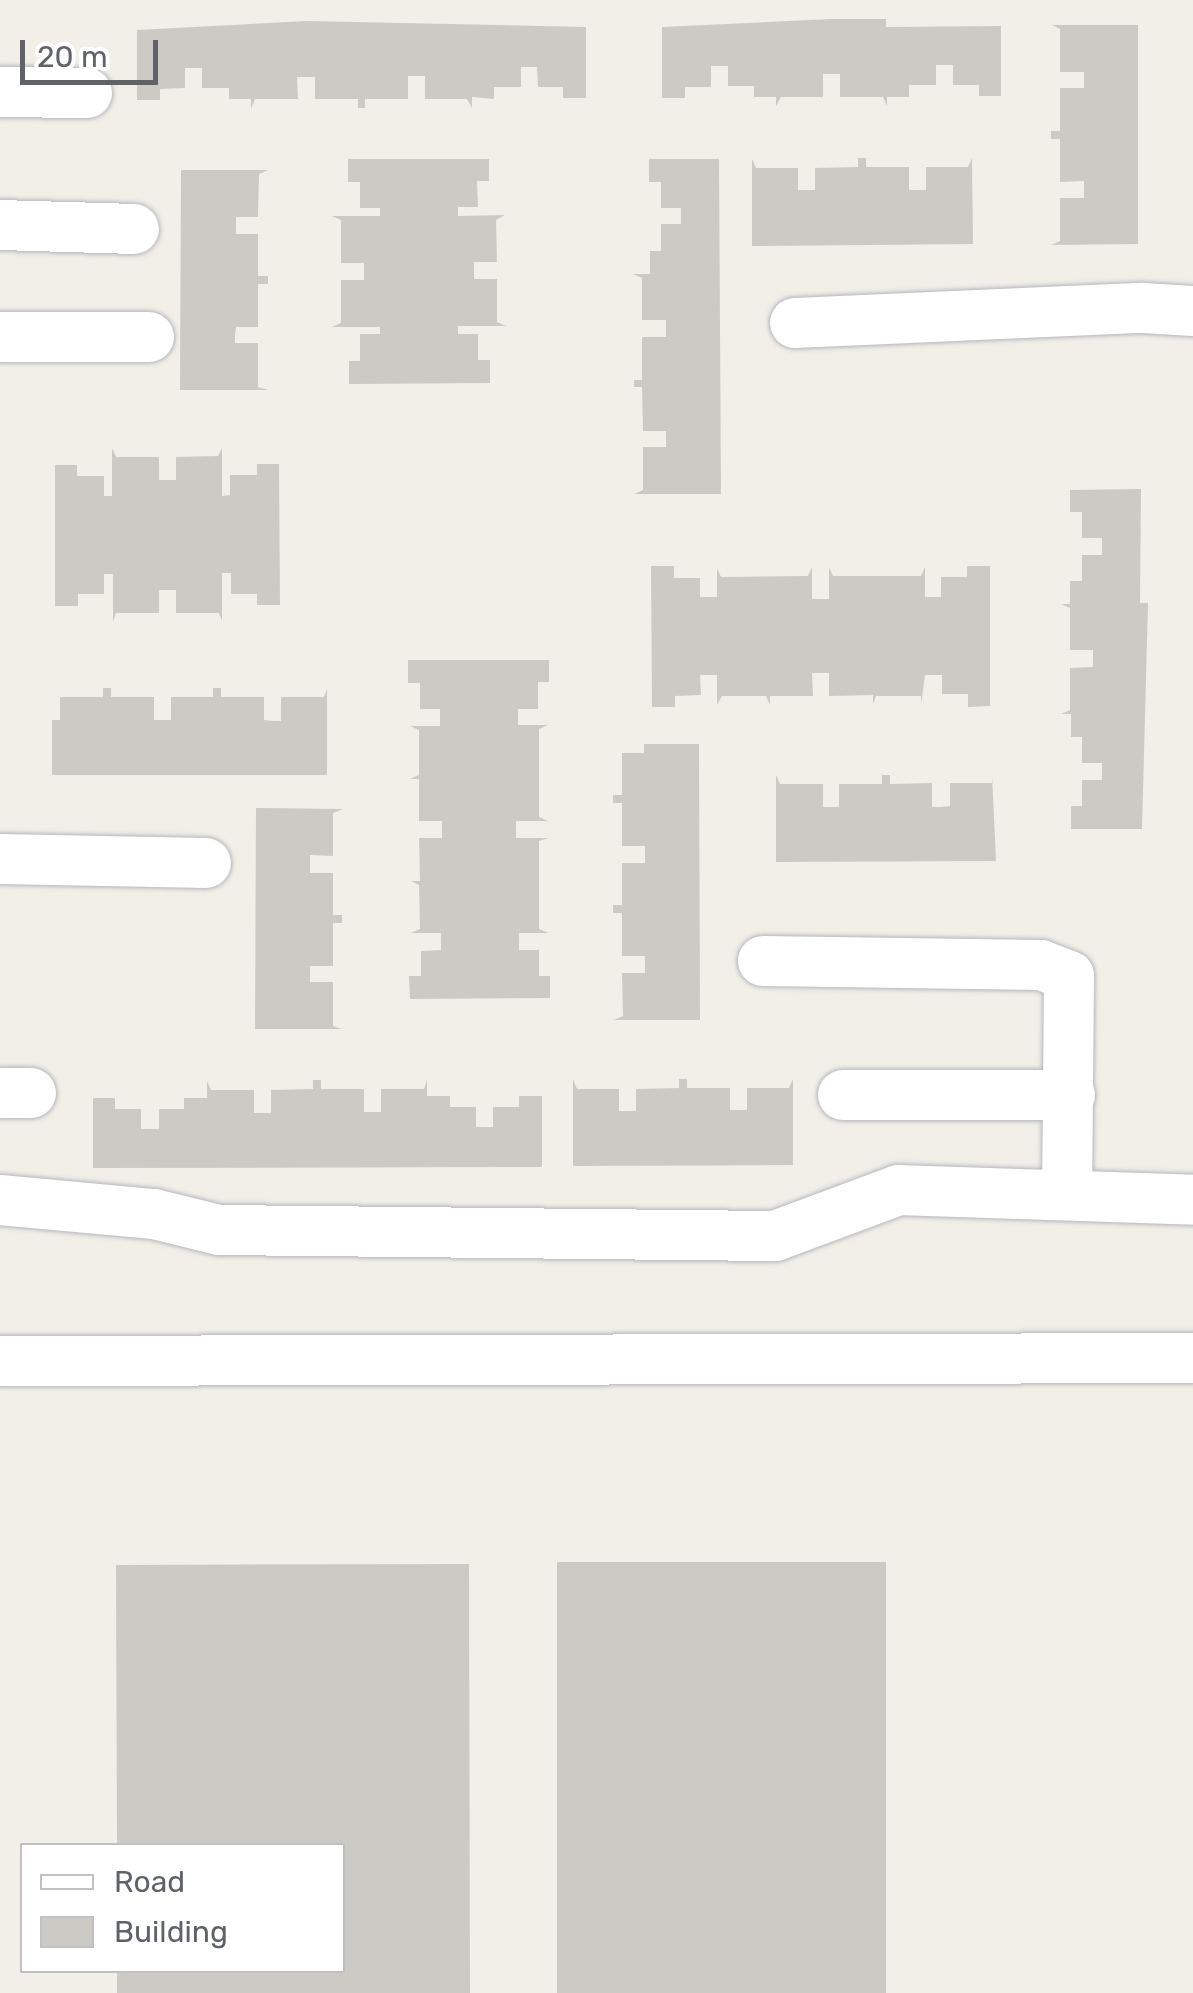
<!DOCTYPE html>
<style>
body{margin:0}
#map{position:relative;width:1193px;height:1993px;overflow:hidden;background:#f1efe8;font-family:Rubik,sans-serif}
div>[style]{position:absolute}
.building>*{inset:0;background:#cccac5;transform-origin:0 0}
.roads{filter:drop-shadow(0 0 2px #b5b8bc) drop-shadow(0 0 2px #b5b8bc)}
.minor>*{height:50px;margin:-25px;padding:0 25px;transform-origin:25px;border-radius:25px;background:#fff}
span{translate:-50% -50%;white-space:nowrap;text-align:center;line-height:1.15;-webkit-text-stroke:8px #fff;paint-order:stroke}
.legend{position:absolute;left:20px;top:1843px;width:325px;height:130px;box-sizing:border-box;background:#fff;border:2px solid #bfc1c3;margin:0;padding:12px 18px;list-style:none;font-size:30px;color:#5f6368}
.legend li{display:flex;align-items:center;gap:20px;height:50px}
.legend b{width:50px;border:2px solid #bfc1c3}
.scale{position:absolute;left:20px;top:40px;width:138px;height:45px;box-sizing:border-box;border:5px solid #5f6368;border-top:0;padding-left:12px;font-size:30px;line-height:35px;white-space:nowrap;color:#5f6368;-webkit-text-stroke:8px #fff;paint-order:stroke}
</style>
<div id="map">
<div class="building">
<div style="clip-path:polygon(831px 19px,886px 19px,886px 27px,1001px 26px,1001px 96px,979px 96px,979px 85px,953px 85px,953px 65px,936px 65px,936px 85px,909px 85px,909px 97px,887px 97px,887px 106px,883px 97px,840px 97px,840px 74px,823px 74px,823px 97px,781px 97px,776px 106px,776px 97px,754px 97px,754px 86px,728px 86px,728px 66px,711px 66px,711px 87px,685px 87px,685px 98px,662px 98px,662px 27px)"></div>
<div style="clip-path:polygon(306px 21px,586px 27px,586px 98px,563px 98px,563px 87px,538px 87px,537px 67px,521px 67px,521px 87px,494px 87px,494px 99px,472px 97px,472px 108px,467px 99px,425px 99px,425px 76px,408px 76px,408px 99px,365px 99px,365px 108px,358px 108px,358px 99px,315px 99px,315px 77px,297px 77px,298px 99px,255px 99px,251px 109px,251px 99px,229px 99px,229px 88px,202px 88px,202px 68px,185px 68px,185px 88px,160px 89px,160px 100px,137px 100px,137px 30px)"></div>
<div style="clip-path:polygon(1052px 25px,1138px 25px,1138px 244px,1051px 245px,1060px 241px,1060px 198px,1084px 198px,1084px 181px,1060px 182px,1060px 139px,1051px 139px,1051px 131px,1060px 131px,1060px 88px,1084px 88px,1084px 72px,1060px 72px,1060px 29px)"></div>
<div style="clip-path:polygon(858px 158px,866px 158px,866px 167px,909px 167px,909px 190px,926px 190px,926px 167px,968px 167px,972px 158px,973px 244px,752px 246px,752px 159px,756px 168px,798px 168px,798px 190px,815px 190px,815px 168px,858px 167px)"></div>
<div style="clip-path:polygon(348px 159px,489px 159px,489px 181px,477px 181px,478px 207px,458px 207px,458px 216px,505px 215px,496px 220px,497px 262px,474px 262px,474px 279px,497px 279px,497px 322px,506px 326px,458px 326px,458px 334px,478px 334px,478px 360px,490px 360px,490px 383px,349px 384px,349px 361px,360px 361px,360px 334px,380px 334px,380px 327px,332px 327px,341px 323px,341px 280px,364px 280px,364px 263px,341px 263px,341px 220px,332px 216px,380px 216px,380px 208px,360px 208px,360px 182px,348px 182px)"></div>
<div style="clip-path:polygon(649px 159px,719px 159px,721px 494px,634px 494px,643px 490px,643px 447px,666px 447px,666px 431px,643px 431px,642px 387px,634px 387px,634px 380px,642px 380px,642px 337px,666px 337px,666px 320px,642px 320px,642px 278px,633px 274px,650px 274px,650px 251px,661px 251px,661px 224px,681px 224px,681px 208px,661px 208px,661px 182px,649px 182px)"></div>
<div style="clip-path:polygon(181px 170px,268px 170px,259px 174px,258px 217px,236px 217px,236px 234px,258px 234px,258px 276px,268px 276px,268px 284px,258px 284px,258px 327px,236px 327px,235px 335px,235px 343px,258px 343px,258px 387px,268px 390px,180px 390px)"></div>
<div style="clip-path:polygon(112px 448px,116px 457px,159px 457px,159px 480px,176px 480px,176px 457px,218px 456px,222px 448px,222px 496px,230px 495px,230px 475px,257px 475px,257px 464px,279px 464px,280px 605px,257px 605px,257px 594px,231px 594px,231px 573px,222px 573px,222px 621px,219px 613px,176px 613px,176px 590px,159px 590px,159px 613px,116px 613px,113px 622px,113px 574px,104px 574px,104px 594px,78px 594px,78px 606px,55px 606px,55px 465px,77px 465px,77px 476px,104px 476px,104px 496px,112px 496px)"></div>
<div style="clip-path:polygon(1141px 489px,1140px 603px,1148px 603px,1142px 829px,1071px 829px,1071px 806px,1082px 806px,1082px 780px,1102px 780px,1102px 763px,1082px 763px,1082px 737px,1071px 737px,1071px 714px,1061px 714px,1070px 710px,1070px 668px,1093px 667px,1093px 650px,1070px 650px,1070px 608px,1061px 604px,1070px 604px,1070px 581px,1082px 581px,1082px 555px,1102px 555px,1102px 538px,1082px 538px,1082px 512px,1070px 512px,1070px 490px)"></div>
<div style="clip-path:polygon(651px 566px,674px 566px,674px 578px,700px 578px,700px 597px,717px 597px,717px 568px,721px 577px,808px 576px,812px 567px,812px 599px,829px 599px,829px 567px,833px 576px,921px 576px,925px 567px,925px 597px,941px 597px,941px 577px,967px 577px,967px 566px,990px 566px,990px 706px,968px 707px,968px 694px,942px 694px,942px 675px,925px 675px,921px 705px,921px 696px,876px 696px,873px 704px,873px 695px,829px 696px,829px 673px,812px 673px,813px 696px,770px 696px,770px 705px,766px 696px,722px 696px,717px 705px,717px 675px,700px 675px,701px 695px,675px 696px,675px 707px,652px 707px)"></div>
<div style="clip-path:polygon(408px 660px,549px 660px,549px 682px,538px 682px,538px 709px,518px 709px,518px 725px,548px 725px,539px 729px,539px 817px,548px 821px,516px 821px,516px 838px,549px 838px,539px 841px,539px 929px,549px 933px,519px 933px,519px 950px,539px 950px,539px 976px,550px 976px,550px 998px,410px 999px,409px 976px,421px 976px,421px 951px,441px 950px,441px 933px,411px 933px,420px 929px,419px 885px,411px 881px,420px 881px,419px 838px,442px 838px,442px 821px,419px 821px,419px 779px,410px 779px,419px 775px,419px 730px,410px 726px,440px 726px,440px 709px,420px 709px,420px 683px,408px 683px)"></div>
<div style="clip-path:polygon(103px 688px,111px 688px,111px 697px,154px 697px,154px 720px,171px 720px,171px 697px,213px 697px,213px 688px,221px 688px,221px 697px,264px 697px,264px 720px,272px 721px,281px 721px,281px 697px,324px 697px,327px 689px,327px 775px,52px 775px,52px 720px,60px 720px,60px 697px,103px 697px)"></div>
<div style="clip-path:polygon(644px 744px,699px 744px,700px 1020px,614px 1020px,623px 1016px,622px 973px,645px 973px,645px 956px,622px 956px,622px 913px,613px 913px,613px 905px,622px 905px,622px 863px,645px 863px,645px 846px,622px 846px,622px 803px,613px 803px,613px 795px,622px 795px,622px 753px,644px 753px)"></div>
<div style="clip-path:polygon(992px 774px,996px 861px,776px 862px,776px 775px,780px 784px,823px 784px,823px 807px,839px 807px,839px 784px,882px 784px,882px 775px,890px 775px,890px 784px,932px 783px,932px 807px,941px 807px,950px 806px,950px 783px,992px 783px)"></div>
<div style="clip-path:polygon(256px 808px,343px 809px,333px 813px,333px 856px,310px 855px,310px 873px,333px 873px,333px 915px,342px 915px,342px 923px,333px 923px,333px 966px,310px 966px,310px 982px,333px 982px,333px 1026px,342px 1029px,255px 1029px)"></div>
<div style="clip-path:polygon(573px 1079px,577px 1089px,619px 1089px,619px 1111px,636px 1111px,636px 1089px,679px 1088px,679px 1079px,687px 1079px,687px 1088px,730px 1088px,730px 1110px,747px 1110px,747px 1088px,789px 1088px,793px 1079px,793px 1165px,573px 1166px)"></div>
<div style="clip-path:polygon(313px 1080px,321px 1080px,321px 1089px,364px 1089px,364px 1112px,381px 1112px,381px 1089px,424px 1089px,427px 1080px,427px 1096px,450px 1096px,450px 1107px,476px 1107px,476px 1127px,493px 1127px,493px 1107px,519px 1107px,519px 1096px,542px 1096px,542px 1167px,93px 1168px,93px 1098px,115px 1098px,115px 1109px,141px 1109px,141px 1129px,159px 1129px,159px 1109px,184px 1109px,184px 1098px,207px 1098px,207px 1081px,211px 1090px,254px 1090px,254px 1113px,271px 1113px,271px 1090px,313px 1089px)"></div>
<div style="left:557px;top:1562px;width:329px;height:431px"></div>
<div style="clip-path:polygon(469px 1564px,470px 1993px,117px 1993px,117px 1970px,342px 1970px,342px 1846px,117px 1846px,116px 1565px)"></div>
</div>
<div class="roads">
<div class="minor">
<div style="left:0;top:92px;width:87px;rotate:0.7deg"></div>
<div style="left:0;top:225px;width:134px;rotate:1.7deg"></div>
<div style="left:795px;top:323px;width:348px;rotate:-2.5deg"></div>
<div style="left:1143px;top:308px;width:50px;rotate:3.4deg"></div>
<div style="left:0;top:337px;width:149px"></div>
<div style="left:0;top:859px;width:206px;rotate:1.1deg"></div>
<div style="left:763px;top:961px;width:278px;rotate:0.8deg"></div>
<div style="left:1041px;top:965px;width:30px;rotate:21deg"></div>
<div style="left:1069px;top:976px;width:219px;rotate:90.5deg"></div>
<div style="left:0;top:1093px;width:31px"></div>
<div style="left:843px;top:1095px;width:227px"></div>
<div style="left:0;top:1200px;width:155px;rotate:5.2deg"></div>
<div style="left:154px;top:1214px;width:67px;rotate:13.8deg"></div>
<div style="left:219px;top:1230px;width:556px;rotate:0.62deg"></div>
<div style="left:775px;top:1236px;width:132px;rotate:-20.4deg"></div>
<div style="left:899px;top:1190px;width:294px;rotate:1.9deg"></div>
<div style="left:0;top:1361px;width:1193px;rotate:-0.14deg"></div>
</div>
</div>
<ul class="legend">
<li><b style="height:12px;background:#fff"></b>Road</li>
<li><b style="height:28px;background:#cccac5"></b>Building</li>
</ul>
<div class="scale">20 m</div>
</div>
